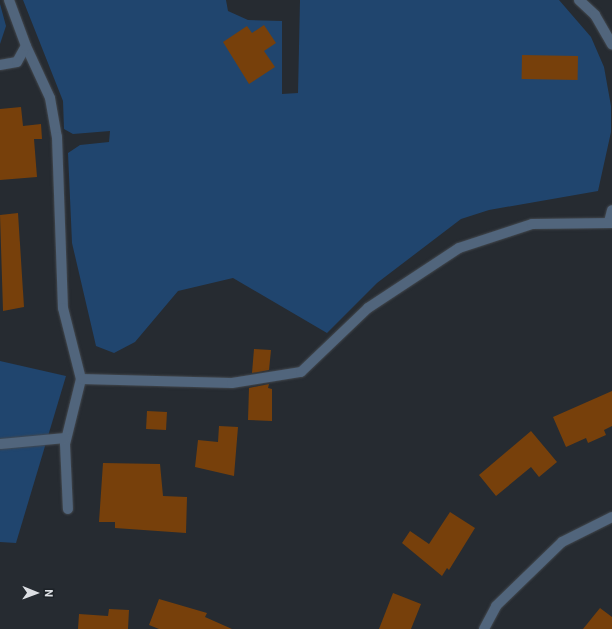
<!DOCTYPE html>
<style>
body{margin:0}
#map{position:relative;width:612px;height:629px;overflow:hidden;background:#262b31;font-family:Roboto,sans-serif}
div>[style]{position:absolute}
.green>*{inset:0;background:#20456e}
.building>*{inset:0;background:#77400b;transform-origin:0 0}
.roads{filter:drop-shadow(0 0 1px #43484e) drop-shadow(0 0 1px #43484e)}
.lane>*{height:10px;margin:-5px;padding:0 5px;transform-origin:5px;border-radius:5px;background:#51657c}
.street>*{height:10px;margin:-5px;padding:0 5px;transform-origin:5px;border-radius:5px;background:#51657c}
span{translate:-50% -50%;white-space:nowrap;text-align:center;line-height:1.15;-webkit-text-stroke:3.5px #1d2227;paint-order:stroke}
.north{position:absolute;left:16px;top:573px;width:40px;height:40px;-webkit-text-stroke:3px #1d2227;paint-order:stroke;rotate:91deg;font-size:11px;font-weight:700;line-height:16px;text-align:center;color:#dde0e4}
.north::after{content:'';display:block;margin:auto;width:14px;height:18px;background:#dde0e4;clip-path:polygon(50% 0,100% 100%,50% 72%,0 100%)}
</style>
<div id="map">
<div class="green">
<div style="clip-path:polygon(23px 0,226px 0,228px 11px,248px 20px,282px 21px,282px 94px,298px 93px,300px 0,559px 0,591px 37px,604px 67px,611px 106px,611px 132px,598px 191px,489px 210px,461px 219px,377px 283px,327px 333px,233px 278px,178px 291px,135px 342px,114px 353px,96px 346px,72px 243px,68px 153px,80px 145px,109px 142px,110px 131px,73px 134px,64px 129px,63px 101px)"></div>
<div style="clip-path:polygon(0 4px,6px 26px,0 44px)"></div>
<div style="clip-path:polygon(0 361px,66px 376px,16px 543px,0 542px)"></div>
</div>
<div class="building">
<div style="clip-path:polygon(264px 25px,276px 43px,264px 51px,275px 67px,249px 84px,223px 42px,247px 26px,252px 33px)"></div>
<div style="left:522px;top:55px;width:56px;height:24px;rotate:1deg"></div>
<div style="clip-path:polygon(21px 107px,23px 126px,41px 124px,42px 139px,34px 139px,37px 177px,0 180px,0 109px)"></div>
<div style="clip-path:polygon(18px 213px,24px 307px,3px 311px,0 215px)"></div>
<div style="clip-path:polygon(254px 349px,271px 350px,269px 370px,252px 373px)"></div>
<div style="clip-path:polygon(269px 384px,268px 388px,272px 389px,272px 421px,248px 420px,249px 388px)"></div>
<div style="clip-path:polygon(612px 391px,612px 426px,604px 430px,606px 435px,588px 443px,586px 438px,566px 447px,553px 417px)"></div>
<div style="left:147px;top:411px;width:20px;height:18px;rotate:3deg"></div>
<div style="clip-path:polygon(219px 426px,238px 427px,234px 476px,195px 467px,198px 440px,218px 442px)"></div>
<div style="clip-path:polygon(531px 431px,557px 462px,539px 477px,531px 467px,496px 496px,479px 475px)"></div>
<div style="clip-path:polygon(103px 463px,160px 464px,163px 496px,187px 497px,186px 533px,115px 528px,115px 522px,99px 522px)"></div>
<div style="clip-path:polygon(450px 512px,475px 528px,449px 570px,447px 568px,442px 576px,402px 543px,410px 531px,429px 544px)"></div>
<div style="clip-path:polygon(393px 593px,421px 604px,411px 629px,379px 629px)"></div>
<div style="clip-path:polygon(159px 599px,207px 613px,205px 617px,232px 629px,159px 629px,149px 625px)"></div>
<div style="clip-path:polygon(600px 608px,612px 617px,612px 629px,583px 629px)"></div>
<div style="clip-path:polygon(109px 609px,129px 610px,128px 629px,78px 629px,79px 614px,108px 616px)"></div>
</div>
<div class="roads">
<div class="lane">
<div style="left:579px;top:0;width:22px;rotate:43deg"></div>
<div style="left:595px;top:15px;width:34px;rotate:60deg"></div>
<div style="left:26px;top:46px;width:57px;rotate:65.2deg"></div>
<div style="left:50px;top:98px;width:40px;rotate:80deg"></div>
<div style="left:57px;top:137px;width:171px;rotate:88deg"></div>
<div style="left:63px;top:308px;width:73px;rotate:75.8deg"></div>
<div style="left:81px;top:379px;width:67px;rotate:103.8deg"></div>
<div style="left:65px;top:444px;width:65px;rotate:87.4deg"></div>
<div style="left:0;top:65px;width:17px;rotate:-10deg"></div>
<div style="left:17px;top:62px;width:18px;rotate:-61deg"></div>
<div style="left:26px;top:46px;width:49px;rotate:-110.3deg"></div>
<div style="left:609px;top:222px;width:12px;rotate:-76deg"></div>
<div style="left:81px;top:379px;width:151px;rotate:1.5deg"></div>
<div style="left:232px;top:383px;width:70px;rotate:-9.1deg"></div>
<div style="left:301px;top:372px;width:93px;rotate:-43.7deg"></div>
<div style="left:368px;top:308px;width:109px;rotate:-33.4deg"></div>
<div style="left:459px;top:248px;width:77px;rotate:-18.2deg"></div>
<div style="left:532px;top:224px;width:80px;rotate:-0.7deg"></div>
<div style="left:0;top:444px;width:66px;rotate:-5.2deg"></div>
</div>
<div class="street">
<div style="left:484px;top:629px;width:26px;rotate:-62deg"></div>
<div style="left:496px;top:606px;width:92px;rotate:-44.1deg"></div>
<div style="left:562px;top:542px;width:56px;rotate:-26.6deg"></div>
</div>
</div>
<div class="north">N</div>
</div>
